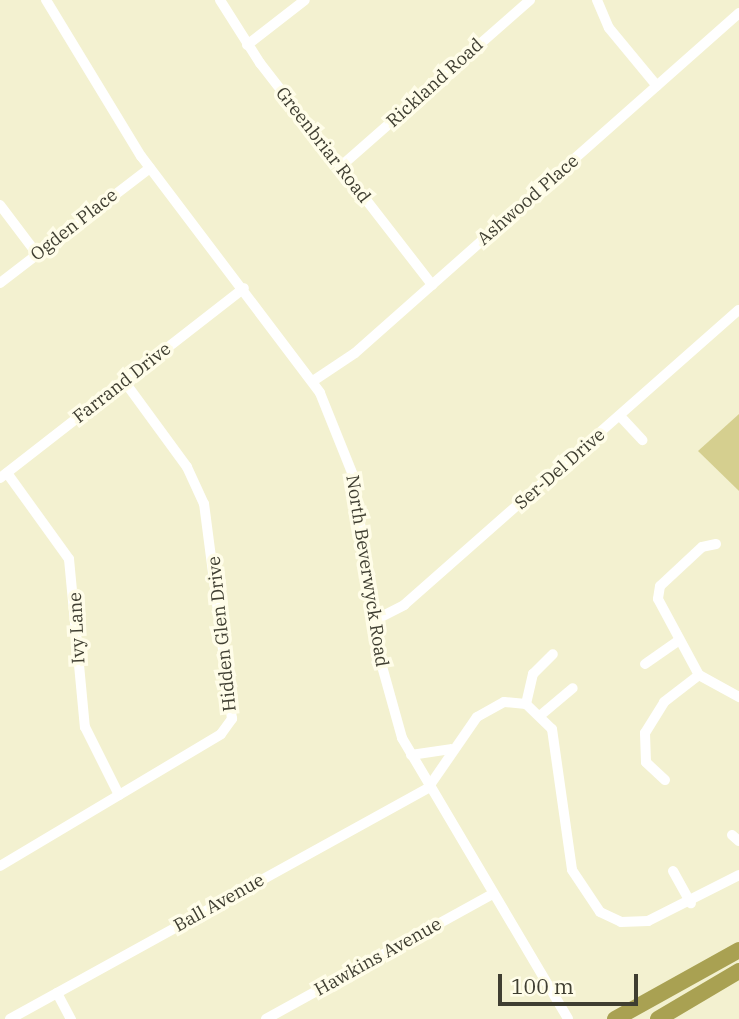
<!DOCTYPE html>
<style>
body{margin:0}
#map{position:relative;width:739px;height:1019px;overflow:hidden;background:#f3f1d0;font-family:"IBM Plex Serif",serif}
div>[style]{position:absolute}
.green>*{inset:0;background:#d5cf8f}
.minor>*{height:10px;margin:-5px;padding:0 5px;transform-origin:5px;border-radius:5px;background:#fff}
.highway>*{height:16px;margin:-8px;padding:0 8px;transform-origin:8px;border-radius:8px;background:#a9a152}
span{translate:-50% -50%;white-space:nowrap;text-align:center;line-height:1.15;-webkit-text-stroke:7px #fffde9;paint-order:stroke}
.street-label{font-size:18px;color:#3f3e31}
.scale{position:absolute;left:498px;top:974px;width:140px;height:32px;box-sizing:border-box;border:4px solid #3f3e31;border-top:0;padding-left:9px;font-size:21px;line-height:24px;white-space:nowrap;color:#3f3e31;-webkit-text-stroke:5px #fffde9;paint-order:stroke}
</style>
<div id="map">
<div class="green">
<div style="clip-path:polygon(739px 414px,739px 491px,698px 451px)"></div>
</div>
<div class="minor">
<div style="left:46px;top:0;width:183px;rotate:58.7deg"></div>
<div style="left:141px;top:156px;width:297px;rotate:52.9deg"></div>
<div style="left:320px;top:393px;width:88px;rotate:68.1deg"></div>
<div style="left:353px;top:475px;width:186px;rotate:81.7deg"></div>
<div style="left:380px;top:659px;width:82px;rotate:74.4deg"></div>
<div style="left:402px;top:738px;width:326px;rotate:59.4deg"></div>
<div style="left:220px;top:0;width:75px;rotate:57.6deg"></div>
<div style="left:260px;top:63px;width:281px;rotate:52.2deg"></div>
<div style="left:597px;top:0;width:30px;rotate:67deg"></div>
<div style="left:609px;top:28px;width:75px;rotate:50.4deg"></div>
<div style="left:247px;top:45px;width:73px;rotate:-37.8deg"></div>
<div style="left:340px;top:167px;width:253px;rotate:-41.3deg"></div>
<div style="left:0;top:205px;width:61px;rotate:52.9deg"></div>
<div style="left:0;top:283px;width:189px;rotate:-37.5deg"></div>
<div style="left:313px;top:381px;width:50px;rotate:-33.7deg"></div>
<div style="left:355px;top:353px;width:513px;rotate:-41.52deg"></div>
<div style="left:620px;top:416px;width:33px;rotate:47deg"></div>
<div style="left:7px;top:473px;width:106px;rotate:54.2deg"></div>
<div style="left:69px;top:559px;width:169px;rotate:84.6deg"></div>
<div style="left:85px;top:727px;width:76px;rotate:63.4deg"></div>
<div style="left:0;top:478px;width:309px;rotate:-37.9deg"></div>
<div style="left:716px;top:544px;width:14px;rotate:168deg"></div>
<div style="left:702px;top:547px;width:57px;rotate:137.1deg"></div>
<div style="left:660px;top:586px;width:13px;rotate:99deg"></div>
<div style="left:658px;top:599px;width:86px;rotate:61.7deg"></div>
<div style="left:699px;top:675px;width:46px;rotate:28.8deg"></div>
<div style="left:375px;top:620px;width:33px;rotate:-27deg"></div>
<div style="left:404px;top:605px;width:446px;rotate:-41.4deg"></div>
<div style="left:645px;top:664px;width:40px;rotate:-34.9deg"></div>
<div style="left:526px;top:704px;width:31px;rotate:-77deg"></div>
<div style="left:533px;top:674px;width:28px;rotate:-45deg"></div>
<div style="left:542px;top:714px;width:40px;rotate:-40deg"></div>
<div style="left:411px;top:755px;width:40px;rotate:-8.5deg"></div>
<div style="left:665px;top:780px;width:26px;rotate:-137deg"></div>
<div style="left:646px;top:762px;width:29px;rotate:-92deg"></div>
<div style="left:645px;top:733px;width:36px;rotate:-58deg"></div>
<div style="left:664px;top:702px;width:44px;rotate:-37.6deg"></div>
<div style="left:428px;top:788px;width:86px;rotate:-55.4deg"></div>
<div style="left:477px;top:717px;width:31px;rotate:-29deg"></div>
<div style="left:504px;top:702px;width:22px;rotate:5deg"></div>
<div style="left:526px;top:704px;width:36px;rotate:44deg"></div>
<div style="left:552px;top:729px;width:142px;rotate:81.9deg"></div>
<div style="left:572px;top:870px;width:50px;rotate:56.3deg"></div>
<div style="left:600px;top:912px;width:23px;rotate:25deg"></div>
<div style="left:621px;top:922px;width:27px;rotate:-2deg"></div>
<div style="left:648px;top:921px;width:102px;rotate:-26.8deg"></div>
<div style="left:732px;top:835px;width:9px;rotate:41deg"></div>
<div style="left:0;top:866px;width:257px;rotate:-30.8deg"></div>
<div style="left:221px;top:734px;width:19px;rotate:-54deg"></div>
<div style="left:232px;top:719px;width:217px;rotate:-97.4deg"></div>
<div style="left:204px;top:504px;width:41px;rotate:-114.7deg"></div>
<div style="left:187px;top:467px;width:107px;rotate:-126.2deg"></div>
<div style="left:673px;top:871px;width:37px;rotate:61deg"></div>
<div style="left:57px;top:993px;width:30px;rotate:62deg"></div>
<div style="left:10px;top:1019px;width:478px;rotate:-28.9deg"></div>
<div style="left:266px;top:1019px;width:257px;rotate:-28.9deg"></div>
</div>
<div class="highway">
<div style="left:615px;top:1019px;width:142px;rotate:-29.1deg"></div>
<div style="left:658px;top:1019px;width:94px;rotate:-30.7deg"></div>
</div>
<div class="street-label">
<span style="left:435px;top:83px;rotate:-42deg">Rickland Road</span>
<span style="left:323px;top:145px;rotate:52deg">Greenbriar Road</span>
<span style="left:528px;top:200px;rotate:-41deg">Ashwood Place</span>
<span style="left:74px;top:225px;rotate:-38deg">Ogden Place</span>
<span style="left:122px;top:383px;rotate:-38deg">Farrand Drive</span>
<span style="left:560px;top:469px;rotate:-41deg">Ser-Del Drive</span>
<span style="left:367px;top:571px;rotate:81deg">North Beverwyck Road</span>
<span style="left:77px;top:628px;rotate:-93deg">Ivy Lane</span>
<span style="left:222px;top:634px;rotate:-96deg">Hidden Glen Drive</span>
<span style="left:219px;top:903px;rotate:-29deg">Ball Avenue</span>
<span style="left:378px;top:957px;rotate:-29deg">Hawkins Avenue</span>
</div>
<div class="scale">100 m</div>
</div>
